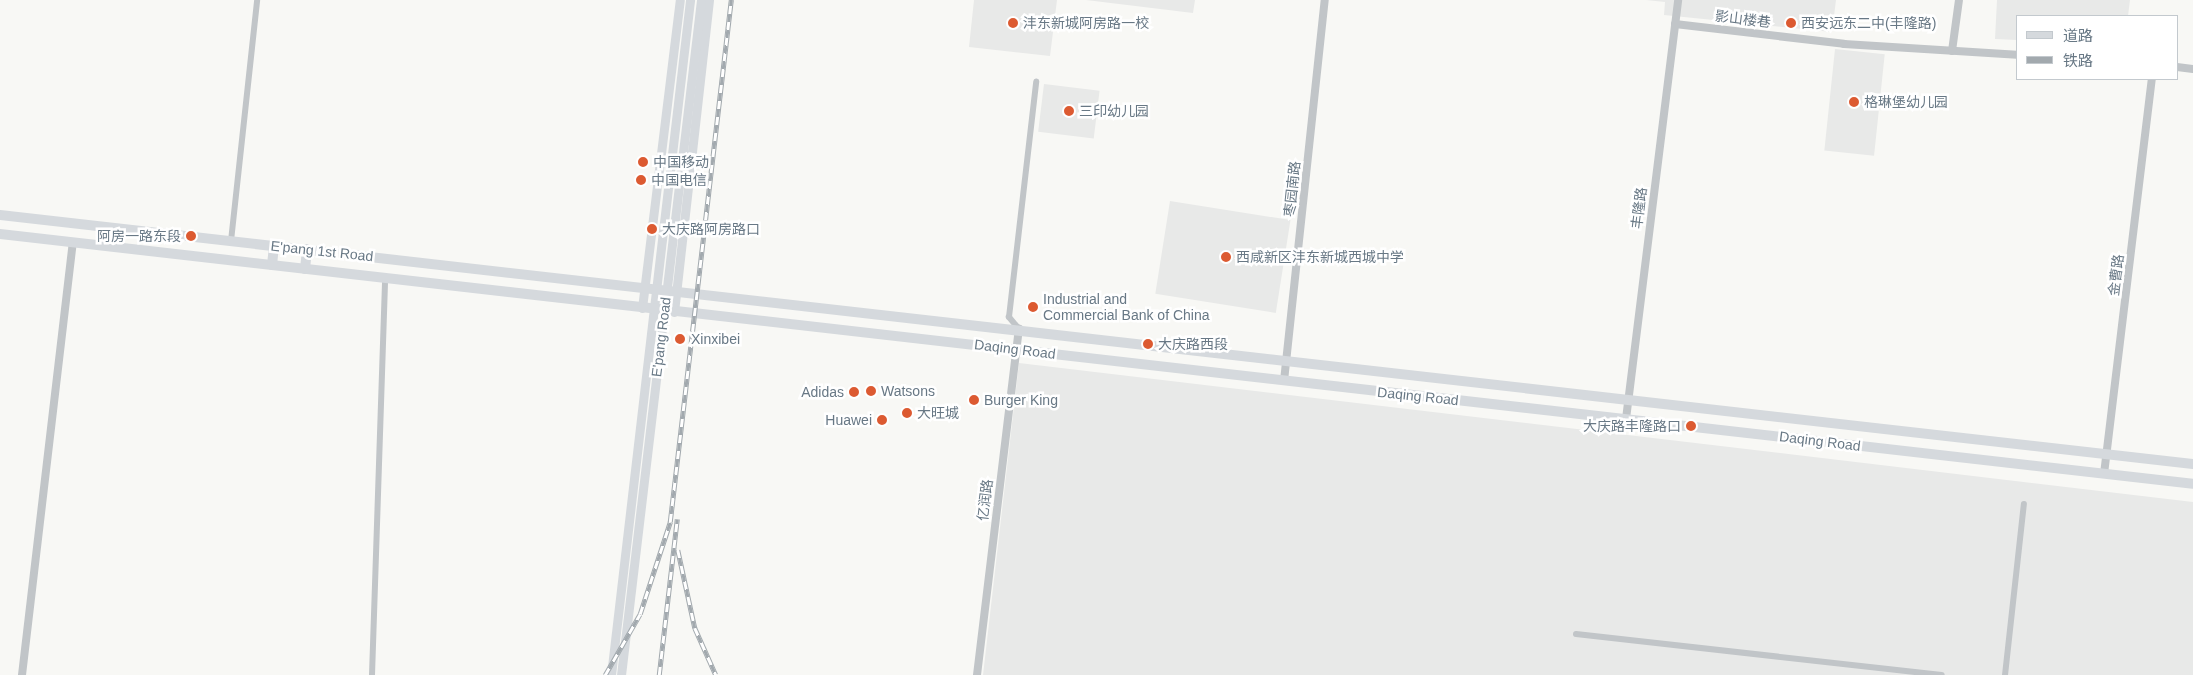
<!DOCTYPE html>
<meta charset="utf-8">
<style>
body{margin:0}
#map{position:relative;width:2193px;height:675px;overflow:hidden;background:#f8f8f5;font-family:Helvetica,"Noto Sans SC",sans-serif}
div>[style]{position:absolute}
.built>*{inset:0;background:#e8e9e8;transform-origin:0 0}
.minor>*{height:6px;margin:-3px;padding:0 3px;transform-origin:3px;border-radius:3px;background:#c1c5c8}
.tertiary>*{height:8px;margin:-4px;padding:0 4px;transform-origin:4px;border-radius:4px;background:#c1c5c8}
.secondary>*{height:9px;margin:-4.5px;padding:0 4.5px;transform-origin:4.5px;border-radius:4.5px;background:#d5d9dd}
.primary>*{height:10px;margin:-5px;padding:0 5px;transform-origin:5px;border-radius:5px;background:#d5d9dd}
.rail>*{height:4.5px;margin-top:-2.25px;transform-origin:0;background:repeating-linear-gradient(90deg,#fff 0 8px,#a2a9ae 0 16px);box-sizing:border-box;border-block:1px solid #a2a9ae}
.dots>*{width:14px;height:14px;translate:-50% -50%;box-sizing:border-box;border:2px solid #fff;border-radius:50%}
span{translate:-50% -50%;white-space:nowrap;text-align:center;line-height:1.15;-webkit-text-stroke:5px #fff;paint-order:stroke}
.street-label{font-size:14px;color:#687885}
.poi-label{font-size:14px;color:#687885}
.left{translate:0 -50%;text-align:left}
.right{translate:-100% -50%;text-align:right}
.legend{position:absolute;left:2016px;top:15px;width:162px;height:65px;box-sizing:border-box;background:#fff;border:1px solid #c3c9ce;margin:0;padding:6px 9px;list-style:none;font-size:15px;color:#687885}
.legend li{display:flex;align-items:center;gap:10px;height:25px}
.legend b{width:25px;border:1px solid #c3c9ce}
</style>
<div id="map">
<div class="built">
<div style="clip-path:polygon(974px 0,1057px 0,1050px 56px,969px 47px)"></div>
<div style="clip-path:polygon(1086px 0,1195px 0,1193px 13px)"></div>
<div style="clip-path:polygon(1646px 0,1836px 0,1832px 32px,1664px 15px,1665px 2px)"></div>
<div style="clip-path:polygon(1997px 0,2130px 0,2128px 16px,2017px 16px,2017px 40px,1995px 39px)"></div>
<div style="left:1835px;top:49px;width:50px;height:102px;rotate:6deg"></div>
<div style="left:1044px;top:84px;width:56px;height:48px;rotate:7deg"></div>
<div style="left:1170px;top:201px;width:122px;height:94px;rotate:9deg"></div>
<div style="clip-path:polygon(1019px 363px,2193px 502px,2193px 675px,983px 675px)"></div>
</div>
<div class="minor">
<div style="left:231px;top:241px;width:242px;rotate:-83.8deg"></div>
<div style="left:1019px;top:329px;width:16px;rotate:-130deg"></div>
<div style="left:1009px;top:317px;width:237px;rotate:-83.4deg"></div>
<div style="left:1576px;top:634px;width:368px;rotate:6.4deg"></div>
<div style="left:372px;top:675px;width:396px;rotate:-88.1deg"></div>
<div style="left:2005px;top:675px;width:172px;rotate:-83.7deg"></div>
</div>
<div class="tertiary">
<div style="left:1675px;top:24px;width:170px;rotate:6.7deg"></div>
<div style="left:1844px;top:44px;width:173px;rotate:3.6deg"></div>
<div style="left:1952px;top:51px;width:51px;rotate:-82.2deg"></div>
<div style="left:2177px;top:67px;width:16px;rotate:7deg"></div>
<div style="left:1284px;top:381px;width:383px;rotate:-83.9deg"></div>
<div style="left:1626px;top:419px;width:422px;rotate:-82.9deg"></div>
<div style="left:2104px;top:474px;width:398px;rotate:-83.1deg"></div>
<div style="left:22px;top:675px;width:436px;rotate:-83.3deg"></div>
<div style="left:977px;top:675px;width:349px;rotate:-83.1deg"></div>
</div>
<div class="secondary">
<div style="left:642px;top:308px;width:310px;rotate:-83deg"></div>
<div style="left:674px;top:312px;width:314px;rotate:-83.6deg"></div>
<div style="left:611px;top:675px;width:680px;rotate:-83.32deg"></div>
<div style="left:621px;top:675px;width:680px;rotate:-83.24deg"></div>
</div>
<div class="primary">
<div style="left:0;top:215px;width:2207px;rotate:6.48deg"></div>
<div style="left:0;top:234px;width:2207px;rotate:6.5deg"></div>
<div style="left:272px;top:265px;width:19px;rotate:-84deg"></div>
<div style="left:305px;top:269px;width:20px;rotate:-84deg"></div>
</div>
<div class="rail">
<div style="left:678px;top:550px;width:80px;rotate:77.7deg"></div>
<div style="left:695px;top:628px;width:51px;rotate:65.9deg"></div>
<div style="left:605px;top:675px;width:70px;rotate:-60.2deg"></div>
<div style="left:640px;top:614px;width:97px;rotate:-71.9deg"></div>
<div style="left:670px;top:522px;width:526px;rotate:-83.33deg"></div>
<div style="left:659px;top:675px;width:157px;rotate:-83.4deg"></div>
</div>
<div class="dots">
<div style="left:1013px;top:23px;background:#dc5a31"></div>
<div style="left:1791px;top:23px;background:#dc5a31"></div>
<div style="left:1854px;top:102px;background:#dc5a31"></div>
<div style="left:1069px;top:111px;background:#dc5a31"></div>
<div style="left:643px;top:162px;background:#dc5a31"></div>
<div style="left:641px;top:180px;background:#dc5a31"></div>
<div style="left:652px;top:229px;background:#dc5a31"></div>
<div style="left:191px;top:236px;background:#dc5a31"></div>
<div style="left:1226px;top:257px;background:#dc5a31"></div>
<div style="left:1033px;top:307px;background:#dc5a31"></div>
<div style="left:680px;top:339px;background:#dc5a31"></div>
<div style="left:1148px;top:344px;background:#dc5a31"></div>
<div style="left:871px;top:391px;background:#dc5a31"></div>
<div style="left:854px;top:392px;background:#dc5a31"></div>
<div style="left:974px;top:400px;background:#dc5a31"></div>
<div style="left:907px;top:413px;background:#dc5a31"></div>
<div style="left:882px;top:420px;background:#dc5a31"></div>
<div style="left:1691px;top:426px;background:#dc5a31"></div>
</div>
<div class="street-label">
<span style="left:1743px;top:19px;rotate:7deg">影山楼巷</span>
<span style="left:1292px;top:189px;rotate:-84deg">枣园南路</span>
<span style="left:1639px;top:208px;rotate:-83deg">丰隆路</span>
<span style="left:322px;top:251px;rotate:6deg">E'pang 1st Road</span>
<span style="left:2116px;top:275px;rotate:-83deg">金曹路</span>
<span style="left:661px;top:337px;rotate:-83deg">E'pang Road</span>
<span style="left:1015px;top:349px;rotate:7deg">Daqing Road</span>
<span style="left:1418px;top:396px;rotate:6deg">Daqing Road</span>
<span style="left:1820px;top:441px;rotate:7deg">Daqing Road</span>
<span style="left:985px;top:500px;rotate:-83deg">亿润路</span>
</div>
<div class="poi-label">
<span class="left" style="left:1023px;top:23px">沣东新城阿房路一校</span>
<span class="left" style="left:1801px;top:23px">西安远东二中(丰隆路)</span>
<span class="left" style="left:1864px;top:102px">格琳堡幼儿园</span>
<span class="left" style="left:1079px;top:111px">三印幼儿园</span>
<span class="left" style="left:653px;top:162px">中国移动</span>
<span class="left" style="left:651px;top:180px">中国电信</span>
<span class="left" style="left:662px;top:229px">大庆路阿房路口</span>
<span class="right" style="left:181px;top:236px">阿房一路东段</span>
<span class="left" style="left:1236px;top:257px">西咸新区沣东新城西城中学</span>
<span class="left" style="left:1043px;top:307px">Industrial and<br>Commercial Bank of China</span>
<span class="left" style="left:691px;top:339px">Xinxibei</span>
<span class="left" style="left:1158px;top:344px">大庆路西段</span>
<span class="left" style="left:881px;top:391px">Watsons</span>
<span class="right" style="left:844px;top:392px">Adidas</span>
<span class="left" style="left:984px;top:400px">Burger King</span>
<span class="left" style="left:917px;top:413px">大旺城</span>
<span class="right" style="left:872px;top:420px">Huawei</span>
<span class="right" style="left:1681px;top:426px">大庆路丰隆路口</span>
</div>
<ul class="legend">
<li><b style="height:6px;background:#d5d9dd"></b>道路</li>
<li><b style="height:6px;background:#a2a9ae"></b>铁路</li>
</ul>
</div>
